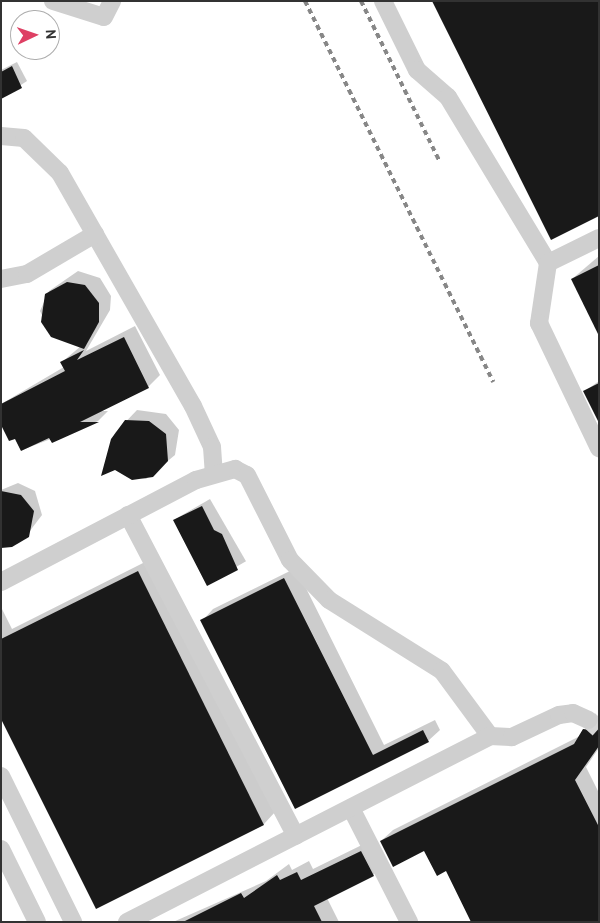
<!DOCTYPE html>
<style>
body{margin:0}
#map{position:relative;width:600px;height:923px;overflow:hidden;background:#fff;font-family:Overpass,sans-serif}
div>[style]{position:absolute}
.shadow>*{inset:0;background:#0003;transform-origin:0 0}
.building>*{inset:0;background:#191919}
.minor-tunnel>*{height:18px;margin-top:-9px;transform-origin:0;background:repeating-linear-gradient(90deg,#d6d6d6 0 18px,transparent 0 27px)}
.minor>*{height:18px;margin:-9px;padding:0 9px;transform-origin:9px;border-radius:9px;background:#cfcfcf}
.rail>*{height:4px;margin-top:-2px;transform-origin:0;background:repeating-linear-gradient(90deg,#878787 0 5px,transparent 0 9px)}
span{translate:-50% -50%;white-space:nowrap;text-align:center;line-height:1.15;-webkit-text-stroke:5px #fff;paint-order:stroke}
.frame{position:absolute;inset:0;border:2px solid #323232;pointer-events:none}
.north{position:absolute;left:10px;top:10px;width:50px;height:50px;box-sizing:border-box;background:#fff;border:1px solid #adadad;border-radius:50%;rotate:87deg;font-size:14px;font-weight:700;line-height:20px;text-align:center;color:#323232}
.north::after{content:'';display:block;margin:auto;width:18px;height:22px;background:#de4064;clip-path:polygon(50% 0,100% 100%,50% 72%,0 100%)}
</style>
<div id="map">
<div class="shadow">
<div style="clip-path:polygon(17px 62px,27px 81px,1px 98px,1px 70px)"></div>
<div style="clip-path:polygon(599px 256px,599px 333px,572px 279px)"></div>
<div style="clip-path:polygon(78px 271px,100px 278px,111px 296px,110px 310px,86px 351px,135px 326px,160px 375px,148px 387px,99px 411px,108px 411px,98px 421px,22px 450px,1px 404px,64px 367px,62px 362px,81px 346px,52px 336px,40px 311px,49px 291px)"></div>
<div style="clip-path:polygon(599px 381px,599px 420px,585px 391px)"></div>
<div style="clip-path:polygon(137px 410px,166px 414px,179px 430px,175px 455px,146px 479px,126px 476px,115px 468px,103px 474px,115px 433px)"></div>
<div style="clip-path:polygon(18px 483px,35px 491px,42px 515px,23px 540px,5px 546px,1px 490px)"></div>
<div style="left:210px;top:499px;width:72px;height:41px;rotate:60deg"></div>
<div style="clip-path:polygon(149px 560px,275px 812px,264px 824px,97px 907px,1px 716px,1px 607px,12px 629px)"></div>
<div style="clip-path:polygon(296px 568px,384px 745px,435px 720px,440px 730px,428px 741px,295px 808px,202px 621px,213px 609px)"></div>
<div style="clip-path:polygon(596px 718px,599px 748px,586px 767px,599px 793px,599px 922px,446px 869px,425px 849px,381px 841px,393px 830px,580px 736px)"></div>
<div style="clip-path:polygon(372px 840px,384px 864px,373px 875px,327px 898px,339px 922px,173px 922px,266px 881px,289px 864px,292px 870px,309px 861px,313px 869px)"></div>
</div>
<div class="building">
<div style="clip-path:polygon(432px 1px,599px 1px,599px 216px,551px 240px)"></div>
<div style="clip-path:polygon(12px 66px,22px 88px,1px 99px,1px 72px)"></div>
<div style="clip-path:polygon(599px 265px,599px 336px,571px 279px)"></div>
<div style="clip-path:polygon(67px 282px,85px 285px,99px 303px,99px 322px,84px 349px,51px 337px,41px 322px,45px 294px)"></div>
<div style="clip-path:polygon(124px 337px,149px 388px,80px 422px,99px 422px,52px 443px,49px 438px,21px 451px,15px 439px,9px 441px,1px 425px,1px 404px,65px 371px,60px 362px,84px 350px,77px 360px)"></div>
<div style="clip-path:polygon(599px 383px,599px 423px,583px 391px)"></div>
<div style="clip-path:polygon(125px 420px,149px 421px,166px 434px,168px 461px,153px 477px,132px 480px,115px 470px,101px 476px,111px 439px)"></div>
<div style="clip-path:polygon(1px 491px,21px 495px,34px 511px,29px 537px,12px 547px,1px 548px)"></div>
<div style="clip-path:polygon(202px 506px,214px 530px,222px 534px,238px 570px,207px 586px,173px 520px)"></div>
<div style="clip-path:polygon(138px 571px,264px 825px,96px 909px,1px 719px,1px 639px)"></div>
<div style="clip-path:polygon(284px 578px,373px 755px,423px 730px,429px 742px,295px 809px,200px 620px)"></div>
<div style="clip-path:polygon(599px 724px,599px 746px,575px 780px,599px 827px,599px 922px,471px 922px,446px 871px,437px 876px,424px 851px,393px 867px,380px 841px,574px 744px,583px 729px,591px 730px)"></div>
<div style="clip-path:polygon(361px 851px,374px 876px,314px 906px,322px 922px,183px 922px,241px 893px,244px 898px,277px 875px,280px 880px,297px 872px,301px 880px)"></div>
</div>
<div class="minor-tunnel">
<div style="left:589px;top:720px;width:13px;rotate:42deg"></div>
</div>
<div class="minor">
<div style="left:53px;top:1px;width:53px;rotate:17.4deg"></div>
<div style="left:104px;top:17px;width:18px;rotate:-63deg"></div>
<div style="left:383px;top:1px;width:77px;rotate:63.8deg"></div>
<div style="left:417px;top:70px;width:41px;rotate:41.1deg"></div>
<div style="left:448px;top:97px;width:194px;rotate:58.9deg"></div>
<div style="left:548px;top:263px;width:61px;rotate:98.5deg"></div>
<div style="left:539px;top:323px;width:139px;rotate:64.4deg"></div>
<div style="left:1px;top:136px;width:23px;rotate:5deg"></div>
<div style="left:24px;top:138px;width:50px;rotate:44.2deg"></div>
<div style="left:60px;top:173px;width:268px;rotate:60.3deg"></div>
<div style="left:193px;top:406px;width:45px;rotate:65.1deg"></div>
<div style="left:212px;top:447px;width:26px;rotate:86deg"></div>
<div style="left:548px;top:263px;width:57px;rotate:-26.1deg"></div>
<div style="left:1px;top:279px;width:26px;rotate:-11deg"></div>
<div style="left:27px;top:274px;width:79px;rotate:-30.5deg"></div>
<div style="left:128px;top:515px;width:362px;rotate:62.4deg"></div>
<div style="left:1px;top:582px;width:220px;rotate:-27.6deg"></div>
<div style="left:196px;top:480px;width:41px;rotate:-15.8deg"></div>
<div style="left:235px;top:469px;width:13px;rotate:27deg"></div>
<div style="left:247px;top:475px;width:95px;rotate:63.2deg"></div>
<div style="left:290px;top:560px;width:56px;rotate:45.7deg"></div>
<div style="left:329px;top:600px;width:133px;rotate:32.1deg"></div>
<div style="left:442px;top:671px;width:81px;rotate:53.6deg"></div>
<div style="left:1px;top:776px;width:163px;rotate:63.7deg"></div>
<div style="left:351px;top:808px;width:128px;rotate:63deg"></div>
<div style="left:1px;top:849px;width:81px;rotate:63.7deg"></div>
<div style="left:127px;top:922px;width:408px;rotate:-27.1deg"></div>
<div style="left:490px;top:736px;width:22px;rotate:3deg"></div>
<div style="left:512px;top:737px;width:52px;rotate:-25.1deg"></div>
<div style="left:559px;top:715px;width:14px;rotate:-8deg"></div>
<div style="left:573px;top:713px;width:17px;rotate:24deg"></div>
</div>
<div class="rail">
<div style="left:305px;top:1px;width:425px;rotate:63.7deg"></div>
<div style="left:361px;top:1px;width:177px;rotate:63.9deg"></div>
</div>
<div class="frame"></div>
<div class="north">N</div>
</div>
